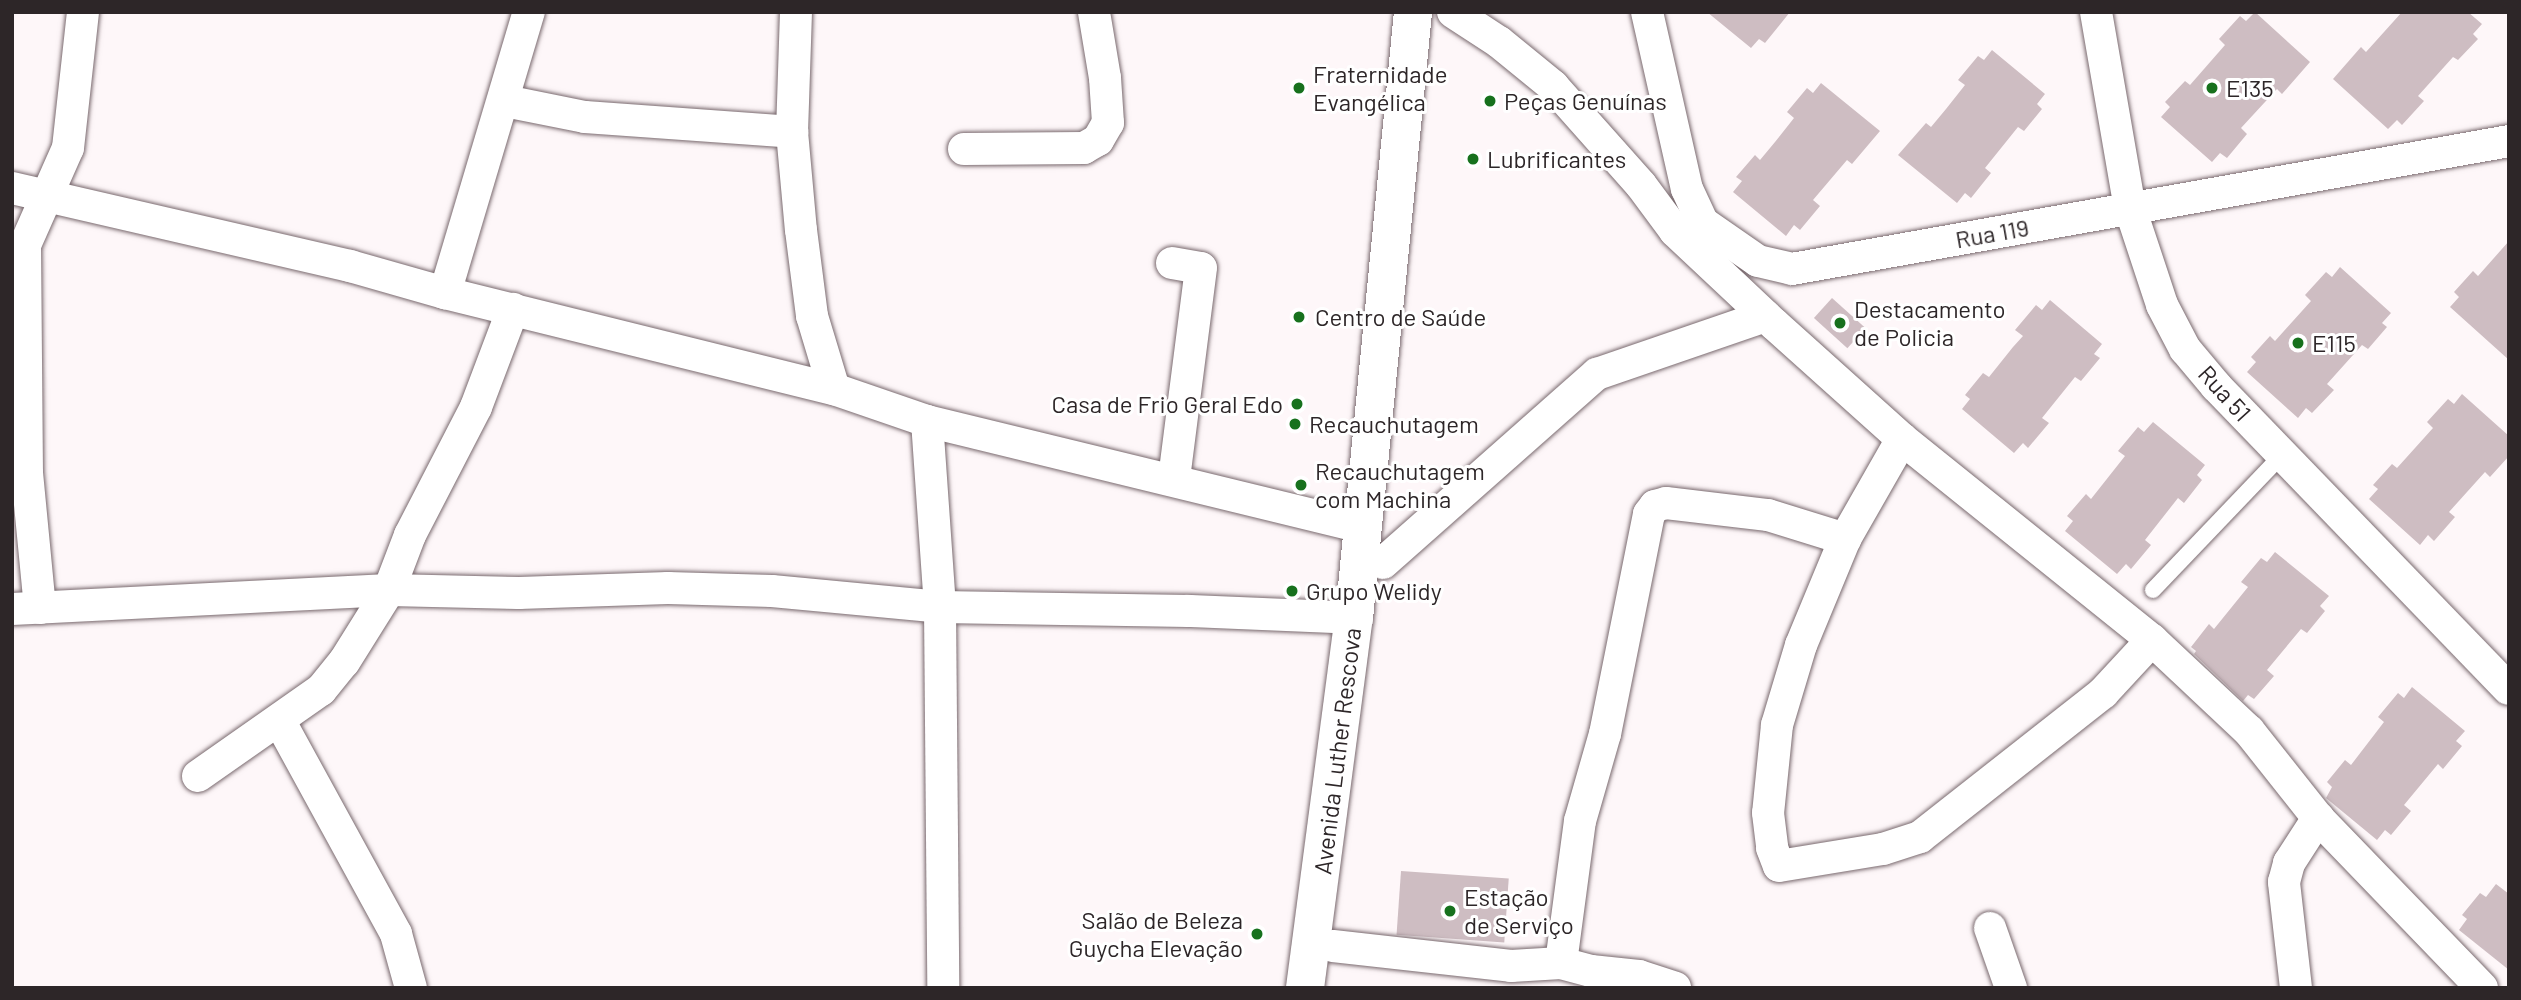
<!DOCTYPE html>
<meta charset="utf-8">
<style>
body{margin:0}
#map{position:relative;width:2521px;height:1000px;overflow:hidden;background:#fef7f9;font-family:Barlow,sans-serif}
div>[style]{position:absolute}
.building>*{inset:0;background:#cebdc2;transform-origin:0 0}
.roads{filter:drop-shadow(0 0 2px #79696e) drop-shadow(0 0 2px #79696e)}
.service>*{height:16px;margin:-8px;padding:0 8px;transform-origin:8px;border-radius:8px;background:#fff}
.minor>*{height:32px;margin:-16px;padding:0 16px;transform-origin:16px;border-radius:16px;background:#fff}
.secondary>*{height:38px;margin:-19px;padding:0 19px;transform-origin:19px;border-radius:19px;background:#fff}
.dots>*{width:19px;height:19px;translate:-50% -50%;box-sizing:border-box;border:4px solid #fff;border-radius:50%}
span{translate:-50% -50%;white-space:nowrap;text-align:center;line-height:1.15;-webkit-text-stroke:6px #fff;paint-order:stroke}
.poi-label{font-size:24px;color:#2d2628}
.left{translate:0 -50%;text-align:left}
.right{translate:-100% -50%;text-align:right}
.street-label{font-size:24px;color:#2d2628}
.frame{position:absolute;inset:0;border:14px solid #2d2628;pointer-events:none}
</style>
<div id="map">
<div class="building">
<div style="clip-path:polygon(1707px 12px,1790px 12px,1765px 43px,1759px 39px,1751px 48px)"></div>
<div style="clip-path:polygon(2255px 12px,2310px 62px,2282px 94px,2277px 89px,2241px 128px,2247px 134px,2227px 158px,2220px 153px,2212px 162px,2161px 117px,2170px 107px,2165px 102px,2185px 81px,2190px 85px,2225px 45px,2219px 39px,2240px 16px,2246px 21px)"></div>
<div style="clip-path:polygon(2402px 12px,2468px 12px,2482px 24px,2473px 34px,2478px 39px,2458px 60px,2453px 57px,2418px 96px,2424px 101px,2402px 125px,2397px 120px,2388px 129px,2333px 79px,2361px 47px,2366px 52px)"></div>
<div style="clip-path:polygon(1992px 50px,2045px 94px,2037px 104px,2042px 109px,2024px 131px,2018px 127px,1985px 168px,1991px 173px,1971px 198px,1965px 193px,1957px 203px,1898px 155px,1926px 123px,1931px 127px,1946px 109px,1965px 85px,1958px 80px,1978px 56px,1984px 60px)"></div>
<div style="clip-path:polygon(1821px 83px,1880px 131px,1852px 164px,1847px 160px,1813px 200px,1820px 206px,1800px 230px,1794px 225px,1786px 236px,1733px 192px,1742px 181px,1736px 177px,1755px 155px,1760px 160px,1775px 142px,1794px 118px,1787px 112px,1807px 88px,1813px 93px)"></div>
<div style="clip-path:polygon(2509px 241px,2509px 360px,2450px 307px,2459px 297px,2454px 292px,2473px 271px,2478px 276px)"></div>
<div style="clip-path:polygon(2340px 267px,2391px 313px,2382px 323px,2387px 327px,2368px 349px,2362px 345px,2327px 384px,2334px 390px,2312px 413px,2306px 408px,2298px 418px,2247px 372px,2256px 362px,2251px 357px,2270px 336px,2275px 341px,2311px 301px,2305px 295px,2326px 272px,2332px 277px)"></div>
<div style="left:1832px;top:298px;width:45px;height:27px;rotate:42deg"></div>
<div style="clip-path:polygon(2050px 300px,2102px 344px,2094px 354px,2100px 358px,2081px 381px,2075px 377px,2042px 418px,2049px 423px,2028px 448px,2023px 443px,2014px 453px,1962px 409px,1970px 399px,1965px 395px,1983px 373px,1989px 377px,2013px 347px,2023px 336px,2015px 330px,2036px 305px,2042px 310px)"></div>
<div style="clip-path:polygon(2462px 394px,2509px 436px,2509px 456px,2490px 477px,2485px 472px,2449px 512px,2455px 517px,2434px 541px,2428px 535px,2420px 545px,2369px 499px,2378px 489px,2373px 485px,2392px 464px,2397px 468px,2433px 428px,2427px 422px,2448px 399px,2454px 404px)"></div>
<div style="clip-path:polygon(2153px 422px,2205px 465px,2197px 475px,2202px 480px,2184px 503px,2178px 498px,2145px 540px,2151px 545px,2131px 569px,2126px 564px,2117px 574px,2065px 531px,2073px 521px,2067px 516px,2086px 494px,2091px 499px,2125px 456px,2118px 451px,2138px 427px,2144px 432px)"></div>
<div style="clip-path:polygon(2275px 552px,2329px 596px,2320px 606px,2325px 611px,2307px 633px,2301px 629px,2267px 670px,2274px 676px,2254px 699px,2248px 695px,2243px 701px,2194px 654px,2196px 651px,2191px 647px,2209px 624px,2214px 629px,2248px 587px,2241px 582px,2261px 558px,2267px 562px)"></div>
<div style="clip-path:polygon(2412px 687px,2465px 731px,2456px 741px,2462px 746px,2443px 769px,2438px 764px,2404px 805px,2411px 811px,2391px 835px,2385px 830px,2377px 840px,2326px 798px,2332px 787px,2327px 782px,2345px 760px,2351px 765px,2384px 722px,2378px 717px,2398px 693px,2404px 698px)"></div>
<div style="left:1401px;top:871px;width:108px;height:64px;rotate:4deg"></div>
<div style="clip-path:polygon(2496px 884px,2509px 894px,2509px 970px,2459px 930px,2467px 919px,2462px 915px,2480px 893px,2486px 897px)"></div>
</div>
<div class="roads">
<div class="service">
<div style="left:2153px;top:590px;width:187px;rotate:-46.3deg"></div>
</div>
<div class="minor">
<div style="left:796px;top:12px;width:120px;rotate:91.9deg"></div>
<div style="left:792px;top:132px;width:98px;rotate:84.8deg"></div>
<div style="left:801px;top:230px;width:87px;rotate:82.7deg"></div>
<div style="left:812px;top:316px;width:76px;rotate:73.2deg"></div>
<div style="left:1453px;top:12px;width:55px;rotate:33.1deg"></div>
<div style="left:1499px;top:42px;width:70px;rotate:39.2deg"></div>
<div style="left:1553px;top:86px;width:132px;rotate:48.4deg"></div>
<div style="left:1641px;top:185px;width:57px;rotate:53.5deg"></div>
<div style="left:1675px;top:231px;width:136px;rotate:43.2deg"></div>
<div style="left:1774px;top:324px;width:172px;rotate:41.9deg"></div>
<div style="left:1902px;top:439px;width:321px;rotate:38.8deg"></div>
<div style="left:2152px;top:640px;width:133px;rotate:43.2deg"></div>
<div style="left:2249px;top:731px;width:111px;rotate:51.6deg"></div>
<div style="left:2318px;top:818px;width:236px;rotate:46deg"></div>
<div style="left:1647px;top:12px;width:181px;rotate:77.3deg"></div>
<div style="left:1687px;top:189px;width:38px;rotate:65deg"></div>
<div style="left:1703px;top:223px;width:67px;rotate:34.6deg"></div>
<div style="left:1758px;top:261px;width:35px;rotate:13deg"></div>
<div style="left:1792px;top:269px;width:728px;rotate:-10.12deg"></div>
<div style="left:2096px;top:12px;width:199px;rotate:80.2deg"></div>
<div style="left:2130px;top:208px;width:102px;rotate:71.7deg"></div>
<div style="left:2162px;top:305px;width:50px;rotate:62.4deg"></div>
<div style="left:2185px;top:349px;width:48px;rotate:50deg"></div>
<div style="left:2216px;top:386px;width:421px;rotate:46deg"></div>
<div style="left:505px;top:101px;width:82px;rotate:11.3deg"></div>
<div style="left:585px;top:117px;width:208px;rotate:4.1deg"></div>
<div style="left:964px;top:149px;width:120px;rotate:-0.5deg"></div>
<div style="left:1084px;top:148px;width:16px;rotate:-30deg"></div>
<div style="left:1098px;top:140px;width:20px;rotate:-60deg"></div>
<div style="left:1108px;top:123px;width:45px;rotate:-93.8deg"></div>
<div style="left:1105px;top:78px;width:67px;rotate:-99.5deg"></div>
<div style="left:12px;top:188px;width:347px;rotate:13deg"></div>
<div style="left:350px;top:266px;width:99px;rotate:15.9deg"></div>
<div style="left:445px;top:293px;width:401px;rotate:13.9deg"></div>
<div style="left:834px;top:389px;width:98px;rotate:19deg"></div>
<div style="left:927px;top:421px;width:449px;rotate:13.7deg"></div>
<div style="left:1172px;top:263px;width:29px;rotate:10deg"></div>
<div style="left:1201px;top:268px;width:214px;rotate:97.3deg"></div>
<div style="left:445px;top:293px;width:293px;rotate:-73.4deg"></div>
<div style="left:927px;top:421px;width:186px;rotate:86deg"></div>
<div style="left:940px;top:607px;width:381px;rotate:89.5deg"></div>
<div style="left:1902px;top:439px;width:115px;rotate:119.7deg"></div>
<div style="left:1845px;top:539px;width:115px;rotate:112.5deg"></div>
<div style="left:1801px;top:645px;width:84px;rotate:106.7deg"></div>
<div style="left:1777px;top:725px;width:88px;rotate:95.8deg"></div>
<div style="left:1768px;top:813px;width:35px;rotate:83deg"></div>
<div style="left:1772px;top:848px;width:19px;rotate:69deg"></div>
<div style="left:1779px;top:866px;width:105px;rotate:-9.3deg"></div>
<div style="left:1883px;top:849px;width:39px;rotate:-18deg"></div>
<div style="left:1920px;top:837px;width:233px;rotate:-38.2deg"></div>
<div style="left:2103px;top:693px;width:72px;rotate:-47.2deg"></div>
<div style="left:1383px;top:563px;width:286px;rotate:-41.5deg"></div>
<div style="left:1597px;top:374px;width:178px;rotate:-19deg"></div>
<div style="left:40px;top:608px;width:135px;rotate:-95.5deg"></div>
<div style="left:27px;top:474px;width:229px;rotate:-90.5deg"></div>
<div style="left:25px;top:245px;width:106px;rotate:-66.1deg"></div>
<div style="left:68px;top:148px;width:137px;rotate:-83.7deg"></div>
<div style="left:12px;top:609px;width:377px;rotate:-2.9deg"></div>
<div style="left:389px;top:590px;width:130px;rotate:1.3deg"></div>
<div style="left:519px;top:593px;width:149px;rotate:-1.9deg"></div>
<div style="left:668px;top:588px;width:104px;rotate:1.7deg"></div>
<div style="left:772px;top:591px;width:169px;rotate:5.4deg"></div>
<div style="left:940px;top:607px;width:249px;rotate:0.9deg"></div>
<div style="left:1189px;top:611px;width:165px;rotate:2.4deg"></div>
<div style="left:279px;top:720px;width:244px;rotate:61.3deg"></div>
<div style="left:396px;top:934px;width:56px;rotate:74.5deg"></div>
<div style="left:198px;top:776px;width:150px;rotate:-35deg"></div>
<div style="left:321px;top:690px;width:36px;rotate:-51deg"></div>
<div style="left:344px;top:662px;width:85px;rotate:-58deg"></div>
<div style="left:389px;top:590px;width:59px;rotate:-69.1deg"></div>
<div style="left:410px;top:535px;width:144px;rotate:-62.7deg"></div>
<div style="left:476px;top:407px;width:105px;rotate:-69.3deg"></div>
<div style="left:1990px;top:928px;width:64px;rotate:70.7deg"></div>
<div style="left:1333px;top:946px;width:179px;rotate:6.4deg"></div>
<div style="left:1511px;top:966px;width:50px;rotate:-3.4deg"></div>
<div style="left:1561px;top:963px;width:31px;rotate:15deg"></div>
<div style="left:1591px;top:971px;width:48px;rotate:5.9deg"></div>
<div style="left:1639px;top:976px;width:38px;rotate:18deg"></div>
<div style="left:1561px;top:963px;width:143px;rotate:-82.4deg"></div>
<div style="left:1580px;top:821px;width:91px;rotate:-74deg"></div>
<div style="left:1605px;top:734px;width:224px;rotate:-78.7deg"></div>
<div style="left:1649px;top:514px;width:10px;rotate:-53deg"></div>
<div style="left:1655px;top:506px;width:11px;rotate:-15deg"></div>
<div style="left:1666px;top:503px;width:103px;rotate:6.7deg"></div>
<div style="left:1768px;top:515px;width:81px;rotate:17.3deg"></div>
<div style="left:2296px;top:988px;width:107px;rotate:-96.5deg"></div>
<div style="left:2284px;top:882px;width:20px;rotate:-75deg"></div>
<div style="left:2289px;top:863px;width:54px;rotate:-57.2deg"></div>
</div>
<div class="secondary">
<div style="left:1305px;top:988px;width:373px;rotate:-82.5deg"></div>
<div style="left:1354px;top:618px;width:609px;rotate:-84.44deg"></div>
</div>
</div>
<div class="dots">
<div style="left:1299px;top:88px;background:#17711d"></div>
<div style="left:2212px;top:88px;background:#17711d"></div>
<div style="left:1490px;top:101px;background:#17711d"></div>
<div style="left:1473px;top:159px;background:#17711d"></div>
<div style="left:1299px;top:317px;background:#17711d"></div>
<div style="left:1840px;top:323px;background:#17711d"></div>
<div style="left:2298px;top:343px;background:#17711d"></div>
<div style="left:1297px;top:404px;background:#17711d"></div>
<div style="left:1295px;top:424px;background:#17711d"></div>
<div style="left:1301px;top:485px;background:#17711d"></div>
<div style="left:1292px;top:591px;background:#17711d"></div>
<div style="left:1450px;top:911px;background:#17711d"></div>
<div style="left:1257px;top:934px;background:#17711d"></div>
</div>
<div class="poi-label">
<span class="left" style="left:1313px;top:88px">Fraternidade<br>Evangélica</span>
<span class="left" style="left:2226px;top:88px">E135</span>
<span class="left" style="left:1504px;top:101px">Peças Genuínas</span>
<span class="left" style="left:1487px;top:159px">Lubrificantes</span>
<span class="left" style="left:1854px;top:323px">Destacamento<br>de Policia</span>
<span class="left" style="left:1315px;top:317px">Centro de Saúde</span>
<span class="left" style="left:2312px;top:343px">E115</span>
<span class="right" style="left:1283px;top:404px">Casa de Frio Geral Edo</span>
<span class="left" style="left:1309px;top:424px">Recauchutagem</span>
<span class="left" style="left:1315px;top:485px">Recauchutagem<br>com Machina</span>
<span class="left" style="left:1306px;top:591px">Grupo Welidy</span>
<span class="left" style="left:1464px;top:911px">Estação<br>de Serviço</span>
<span class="right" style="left:1243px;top:934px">Salão de Beleza<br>Guycha Elevação</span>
</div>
<div class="street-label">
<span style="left:1992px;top:233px;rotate:-10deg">Rua 119</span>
<span style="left:2225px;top:393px;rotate:48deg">Rua 51</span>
<span style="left:1337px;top:751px;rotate:-83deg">Avenida Luther Rescova</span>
</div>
<div class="frame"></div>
</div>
